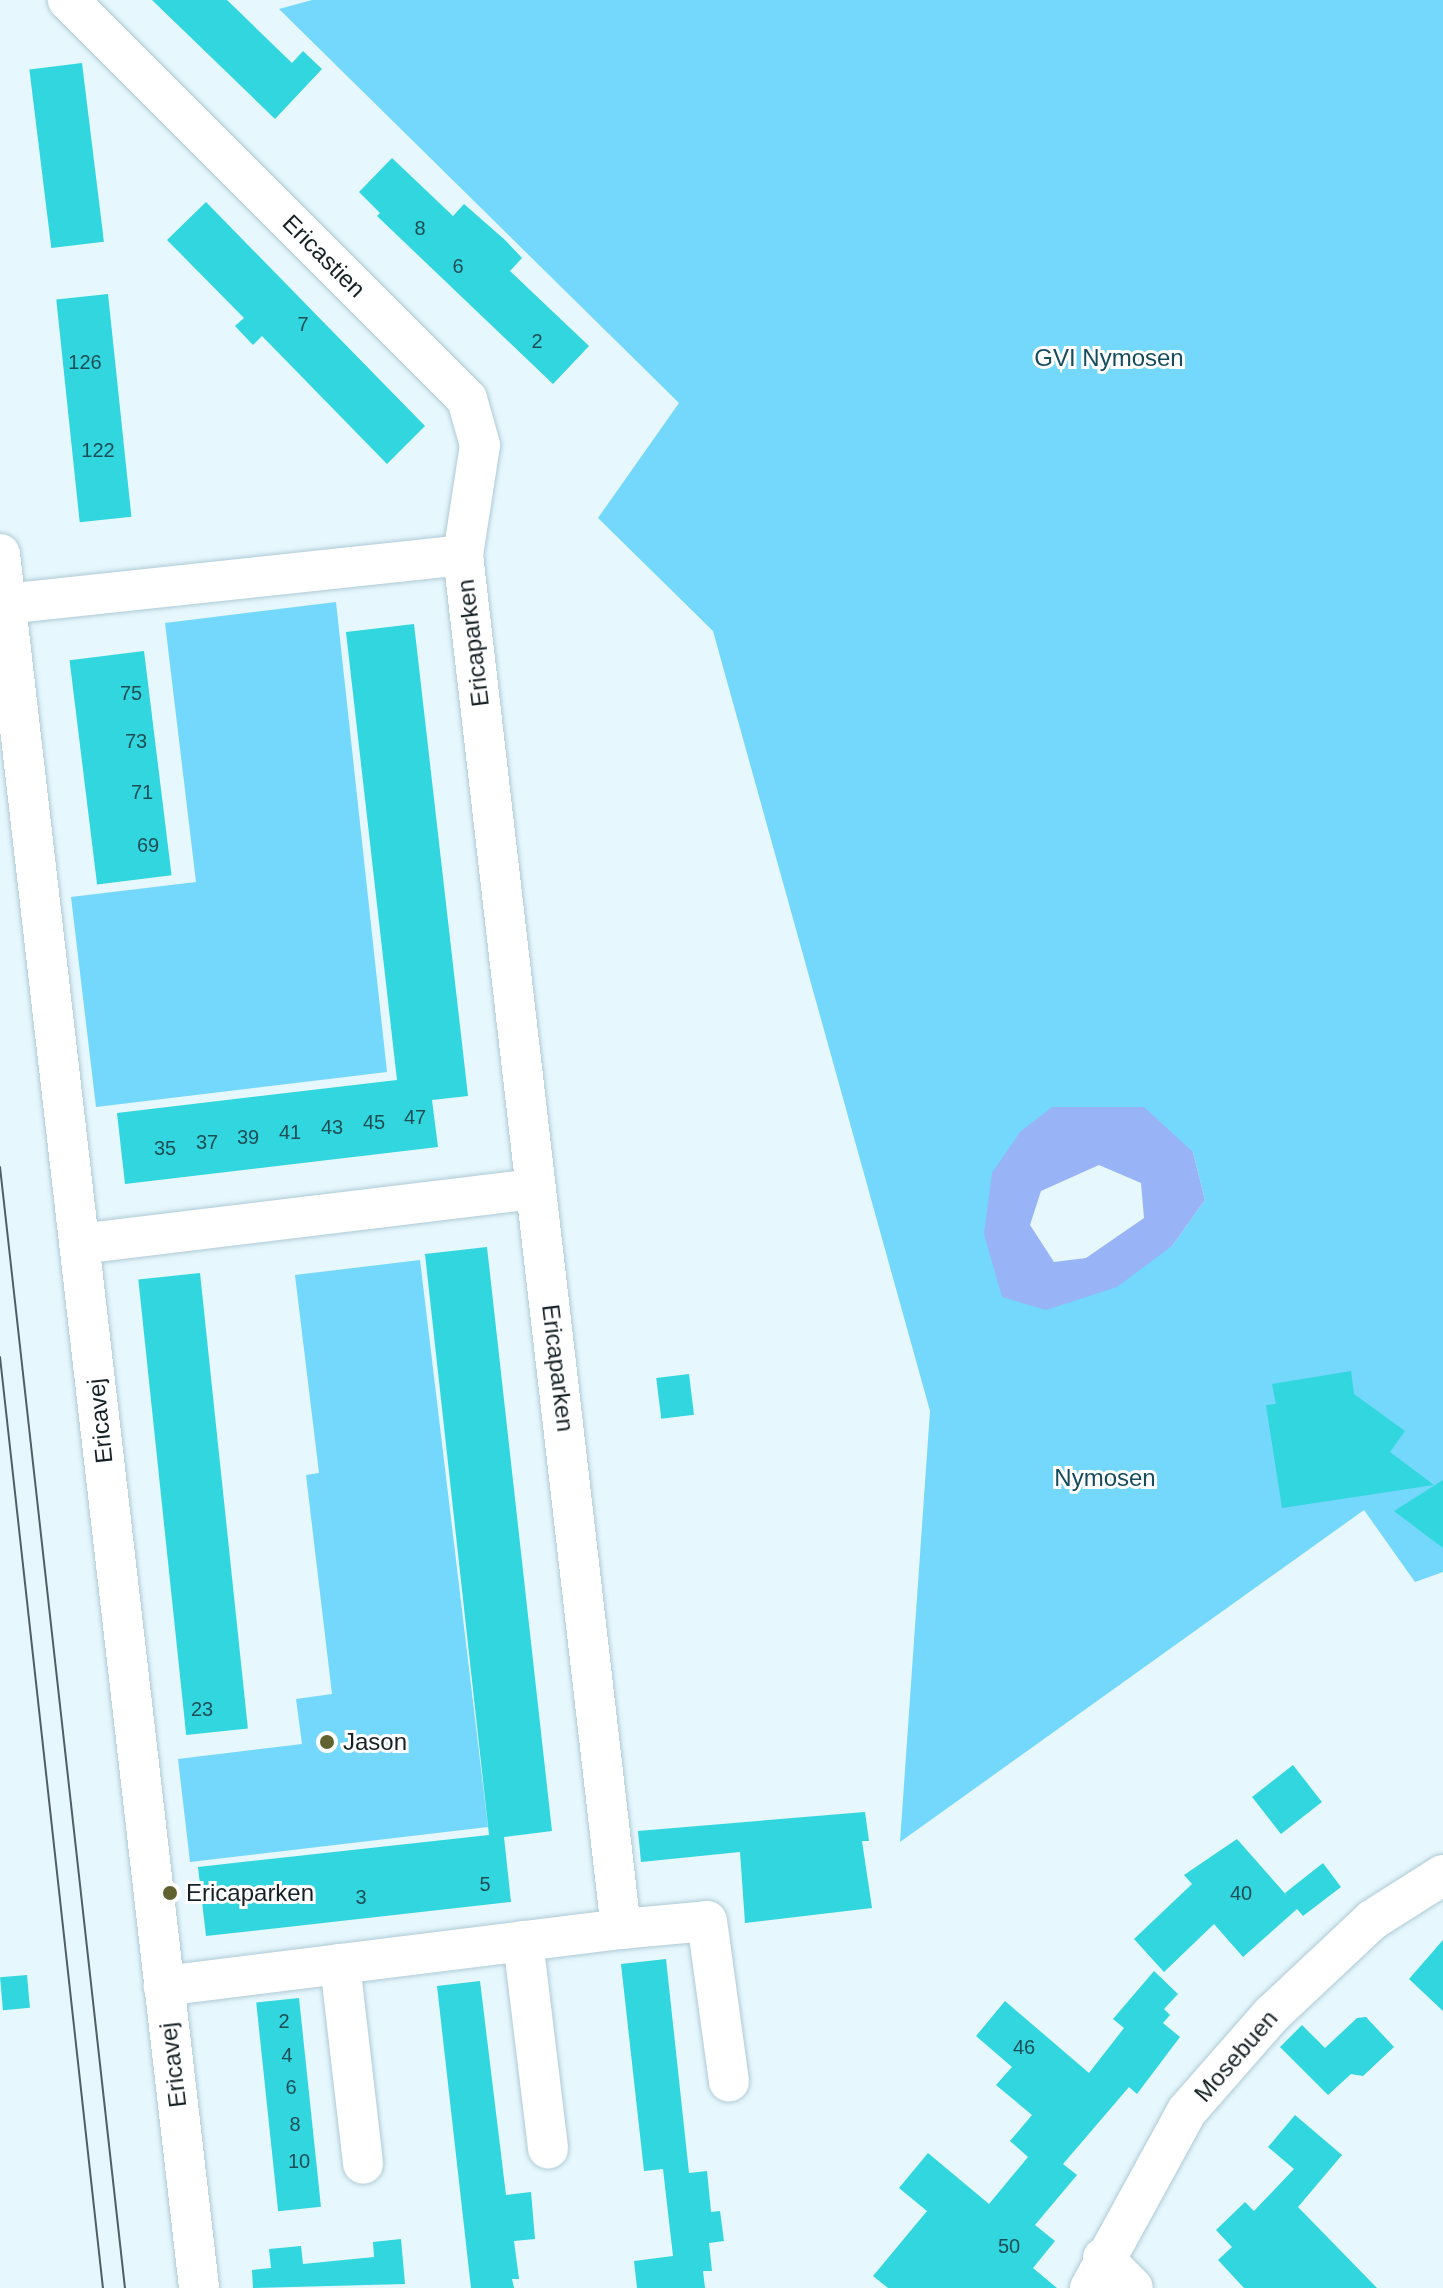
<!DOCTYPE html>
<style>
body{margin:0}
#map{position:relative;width:1443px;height:2288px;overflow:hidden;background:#e6f7fd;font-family:Helvetica,sans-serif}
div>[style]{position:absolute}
.green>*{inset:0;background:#73d8fb}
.water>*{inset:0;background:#98b3f6}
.building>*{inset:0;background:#31d6df;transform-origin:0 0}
.roads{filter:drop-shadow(0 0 2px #aecad5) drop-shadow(0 0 2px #aecad5)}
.street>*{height:40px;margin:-20px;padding:0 20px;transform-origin:20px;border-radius:20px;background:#fff}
.tram>*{height:2px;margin:-1px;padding:0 1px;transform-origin:1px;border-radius:1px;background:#515e63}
.dots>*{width:22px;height:22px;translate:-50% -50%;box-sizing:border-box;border:4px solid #fff;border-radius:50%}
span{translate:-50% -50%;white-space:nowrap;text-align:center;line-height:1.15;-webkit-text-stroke:6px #fff;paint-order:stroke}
.number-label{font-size:20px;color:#1d4e54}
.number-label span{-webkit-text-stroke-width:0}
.street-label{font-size:24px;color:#162125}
.park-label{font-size:24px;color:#154d5e}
.poi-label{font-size:24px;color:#162125}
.left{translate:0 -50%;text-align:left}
</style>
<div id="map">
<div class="green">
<div style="clip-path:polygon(evenodd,312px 0,1443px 0,1443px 1572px,1415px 1582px,1364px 1510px,900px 1842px,930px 1411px,713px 631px,598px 518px,679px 403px,279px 9px,312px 0,1052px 1107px,1093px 1108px,1193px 1152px,1205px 1200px,1172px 1246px,1003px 1297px,1052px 1107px)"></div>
<div style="clip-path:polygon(336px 602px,387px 1072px,96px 1107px,71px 897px,196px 882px,165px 623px)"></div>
<div style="clip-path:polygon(420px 1260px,488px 1827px,190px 1862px,178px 1759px,302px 1744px,296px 1699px,332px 1694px,306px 1475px,319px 1473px,295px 1275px)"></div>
</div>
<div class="water">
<div style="clip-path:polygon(evenodd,1052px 1107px,1144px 1107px,1193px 1152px,1205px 1200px,1172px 1246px,1117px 1287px,1046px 1310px,1002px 1297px,984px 1234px,992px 1173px,1020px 1132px,1052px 1107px,1099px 1165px,1141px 1183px,1144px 1218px,1086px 1258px,1054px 1262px,1030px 1225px,1041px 1191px,1099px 1165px)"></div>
</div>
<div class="building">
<div style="clip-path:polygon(152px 0,227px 0,292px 63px,303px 51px,322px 69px,275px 119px)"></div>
<div style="left:82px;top:63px;width:180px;height:53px;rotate:83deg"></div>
<div style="clip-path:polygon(392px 158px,453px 216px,464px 204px,505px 240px,522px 258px,510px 271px,589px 346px,553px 384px,377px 216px,380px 213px,359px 192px)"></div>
<div style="clip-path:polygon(206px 202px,425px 426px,387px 464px,262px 336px,253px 345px,235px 326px,244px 318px,167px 240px)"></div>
<div style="left:108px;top:294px;width:224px;height:52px;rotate:84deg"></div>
<div style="clip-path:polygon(414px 624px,468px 1096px,432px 1100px,438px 1147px,125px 1184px,117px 1113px,397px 1080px,346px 632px)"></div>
<div style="left:144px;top:651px;width:226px;height:75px;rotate:83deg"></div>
<div style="clip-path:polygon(487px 1247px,552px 1831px,504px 1837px,511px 1902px,206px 1936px,198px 1867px,489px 1835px,425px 1254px)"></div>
<div style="left:200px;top:1273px;width:458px;height:62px;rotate:84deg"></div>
<div style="clip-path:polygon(1351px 1371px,1354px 1394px,1405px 1431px,1390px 1452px,1434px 1485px,1282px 1508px,1266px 1405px,1276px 1404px,1272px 1384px)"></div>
<div style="left:689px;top:1374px;width:41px;height:33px;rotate:83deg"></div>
<div style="clip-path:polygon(1443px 1480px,1443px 1548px,1394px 1511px)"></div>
<div style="left:1293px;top:1765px;width:47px;height:52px;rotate:52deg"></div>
<div style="clip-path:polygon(865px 1812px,869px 1841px,862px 1841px,872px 1908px,745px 1923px,740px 1852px,641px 1862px,638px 1831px)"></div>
<div style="clip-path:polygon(1237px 1839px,1289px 1898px,1285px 1893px,1323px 1863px,1341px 1887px,1303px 1916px,1297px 1909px,1243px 1957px,1214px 1924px,1164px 1972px,1134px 1939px,1192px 1884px,1184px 1875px)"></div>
<div style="clip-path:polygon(1443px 1940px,1443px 2011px,1409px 1979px)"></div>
<div style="clip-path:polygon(666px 1959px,689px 2173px,707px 2171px,711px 2212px,720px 2211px,724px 2241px,709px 2243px,712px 2271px,703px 2271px,705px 2288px,637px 2288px,634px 2261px,673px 2256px,663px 2169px,644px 2171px,621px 1964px)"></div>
<div style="clip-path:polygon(1154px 1971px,1178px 1994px,1164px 2009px,1170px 2015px,1163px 2023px,1180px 2037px,1137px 2094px,1129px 2087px,1063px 2164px,1077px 2175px,1035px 2225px,1055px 2241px,1033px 2268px,1057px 2288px,888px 2288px,873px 2276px,927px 2211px,899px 2188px,928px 2153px,989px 2204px,1028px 2157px,1010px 2141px,1032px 2115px,996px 2085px,1012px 2067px,976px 2036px,1005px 2001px,1089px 2073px,1124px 2028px,1113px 2019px)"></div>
<div style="left:27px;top:1975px;width:33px;height:27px;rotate:85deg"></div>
<div style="clip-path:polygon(480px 1981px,506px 2195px,531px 2192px,535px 2239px,514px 2241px,519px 2279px,512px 2279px,514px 2288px,471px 2288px,437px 1986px)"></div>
<div style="left:299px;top:1998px;width:210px;height:43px;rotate:84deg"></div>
<div style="clip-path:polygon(1366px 2017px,1394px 2047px,1363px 2076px,1351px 2074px,1328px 2095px,1280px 2047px,1302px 2025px,1325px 2048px,1357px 2018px)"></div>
<div style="clip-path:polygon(1295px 2115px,1342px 2155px,1298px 2207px,1377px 2288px,1244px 2288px,1218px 2260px,1232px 2247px,1216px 2230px,1245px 2202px,1254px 2211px,1294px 2169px,1268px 2147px)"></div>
<div style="clip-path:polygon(401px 2239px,405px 2284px,253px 2288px,252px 2270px,271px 2268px,269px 2249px,301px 2246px,303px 2264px,374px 2257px,373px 2242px)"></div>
</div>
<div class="roads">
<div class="street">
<div style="left:68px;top:0;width:564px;rotate:45deg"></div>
<div style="left:467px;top:399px;width:48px;rotate:74.2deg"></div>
<div style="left:480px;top:445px;width:111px;rotate:98.8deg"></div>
<div style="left:463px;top:555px;width:1383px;rotate:83.44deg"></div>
<div style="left:621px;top:1929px;width:461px;rotate:172.9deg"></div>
<div style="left:0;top:554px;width:1745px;rotate:83.45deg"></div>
<div style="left:5px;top:604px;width:461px;rotate:-6.1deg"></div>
<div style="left:80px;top:1244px;width:459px;rotate:-6.9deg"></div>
<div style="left:621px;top:1929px;width:86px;rotate:-5.3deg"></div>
<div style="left:707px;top:1921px;width:162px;rotate:82.2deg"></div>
<div style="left:523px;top:1941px;width:209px;rotate:83.1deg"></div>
<div style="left:340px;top:1964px;width:201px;rotate:83.4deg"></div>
<div style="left:1103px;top:2258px;width:42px;rotate:45deg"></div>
<div style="left:1090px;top:2288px;width:202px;rotate:-61.3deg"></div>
<div style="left:1187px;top:2111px;width:129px;rotate:-48.8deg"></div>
<div style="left:1272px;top:2014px;width:137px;rotate:-43.2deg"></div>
<div style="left:1372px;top:1920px;width:84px;rotate:-32.4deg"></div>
</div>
</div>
<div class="tram">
<div style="left:0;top:1167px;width:1128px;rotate:83.64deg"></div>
<div style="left:0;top:1357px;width:937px;rotate:83.69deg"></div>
</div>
<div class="dots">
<div style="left:327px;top:1742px;background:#60622f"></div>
<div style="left:170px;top:1893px;background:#60622f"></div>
</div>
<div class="number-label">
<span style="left:420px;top:228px">8</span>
<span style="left:458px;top:266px">6</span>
<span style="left:303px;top:324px">7</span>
<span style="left:537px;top:341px">2</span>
<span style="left:85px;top:362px">126</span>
<span style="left:98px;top:450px">122</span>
<span style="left:131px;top:693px">75</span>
<span style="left:136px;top:741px">73</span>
<span style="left:142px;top:792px">71</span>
<span style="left:148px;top:845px">69</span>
<span style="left:415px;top:1117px">47</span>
<span style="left:374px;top:1122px">45</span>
<span style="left:332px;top:1127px">43</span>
<span style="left:290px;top:1132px">41</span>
<span style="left:248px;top:1137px">39</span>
<span style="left:207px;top:1142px">37</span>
<span style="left:165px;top:1148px">35</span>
<span style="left:202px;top:1709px">23</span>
<span style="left:485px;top:1884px">5</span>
<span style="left:1241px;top:1893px">40</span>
<span style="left:361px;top:1897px">3</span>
<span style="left:284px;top:2021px">2</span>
<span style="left:1024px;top:2047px">46</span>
<span style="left:287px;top:2055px">4</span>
<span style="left:291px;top:2087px">6</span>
<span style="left:295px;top:2124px">8</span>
<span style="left:299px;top:2161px">10</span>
<span style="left:1009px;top:2246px">50</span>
</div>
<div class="street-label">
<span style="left:324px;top:256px;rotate:45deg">Ericastien</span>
<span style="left:473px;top:643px;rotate:-97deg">Ericaparken</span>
<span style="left:558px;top:1368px;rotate:83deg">Ericaparken</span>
<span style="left:100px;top:1421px;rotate:-96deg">Ericavej</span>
<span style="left:1236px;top:2056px;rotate:-49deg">Mosebuen</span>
<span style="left:173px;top:2065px;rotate:-97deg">Ericavej</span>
</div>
<div class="park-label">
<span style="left:1109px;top:358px">GVI Nymosen</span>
<span style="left:1105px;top:1478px">Nymosen</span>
</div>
<div class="poi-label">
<span class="left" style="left:343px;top:1742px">Jason</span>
<span class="left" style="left:186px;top:1893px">Ericaparken</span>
</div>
</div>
